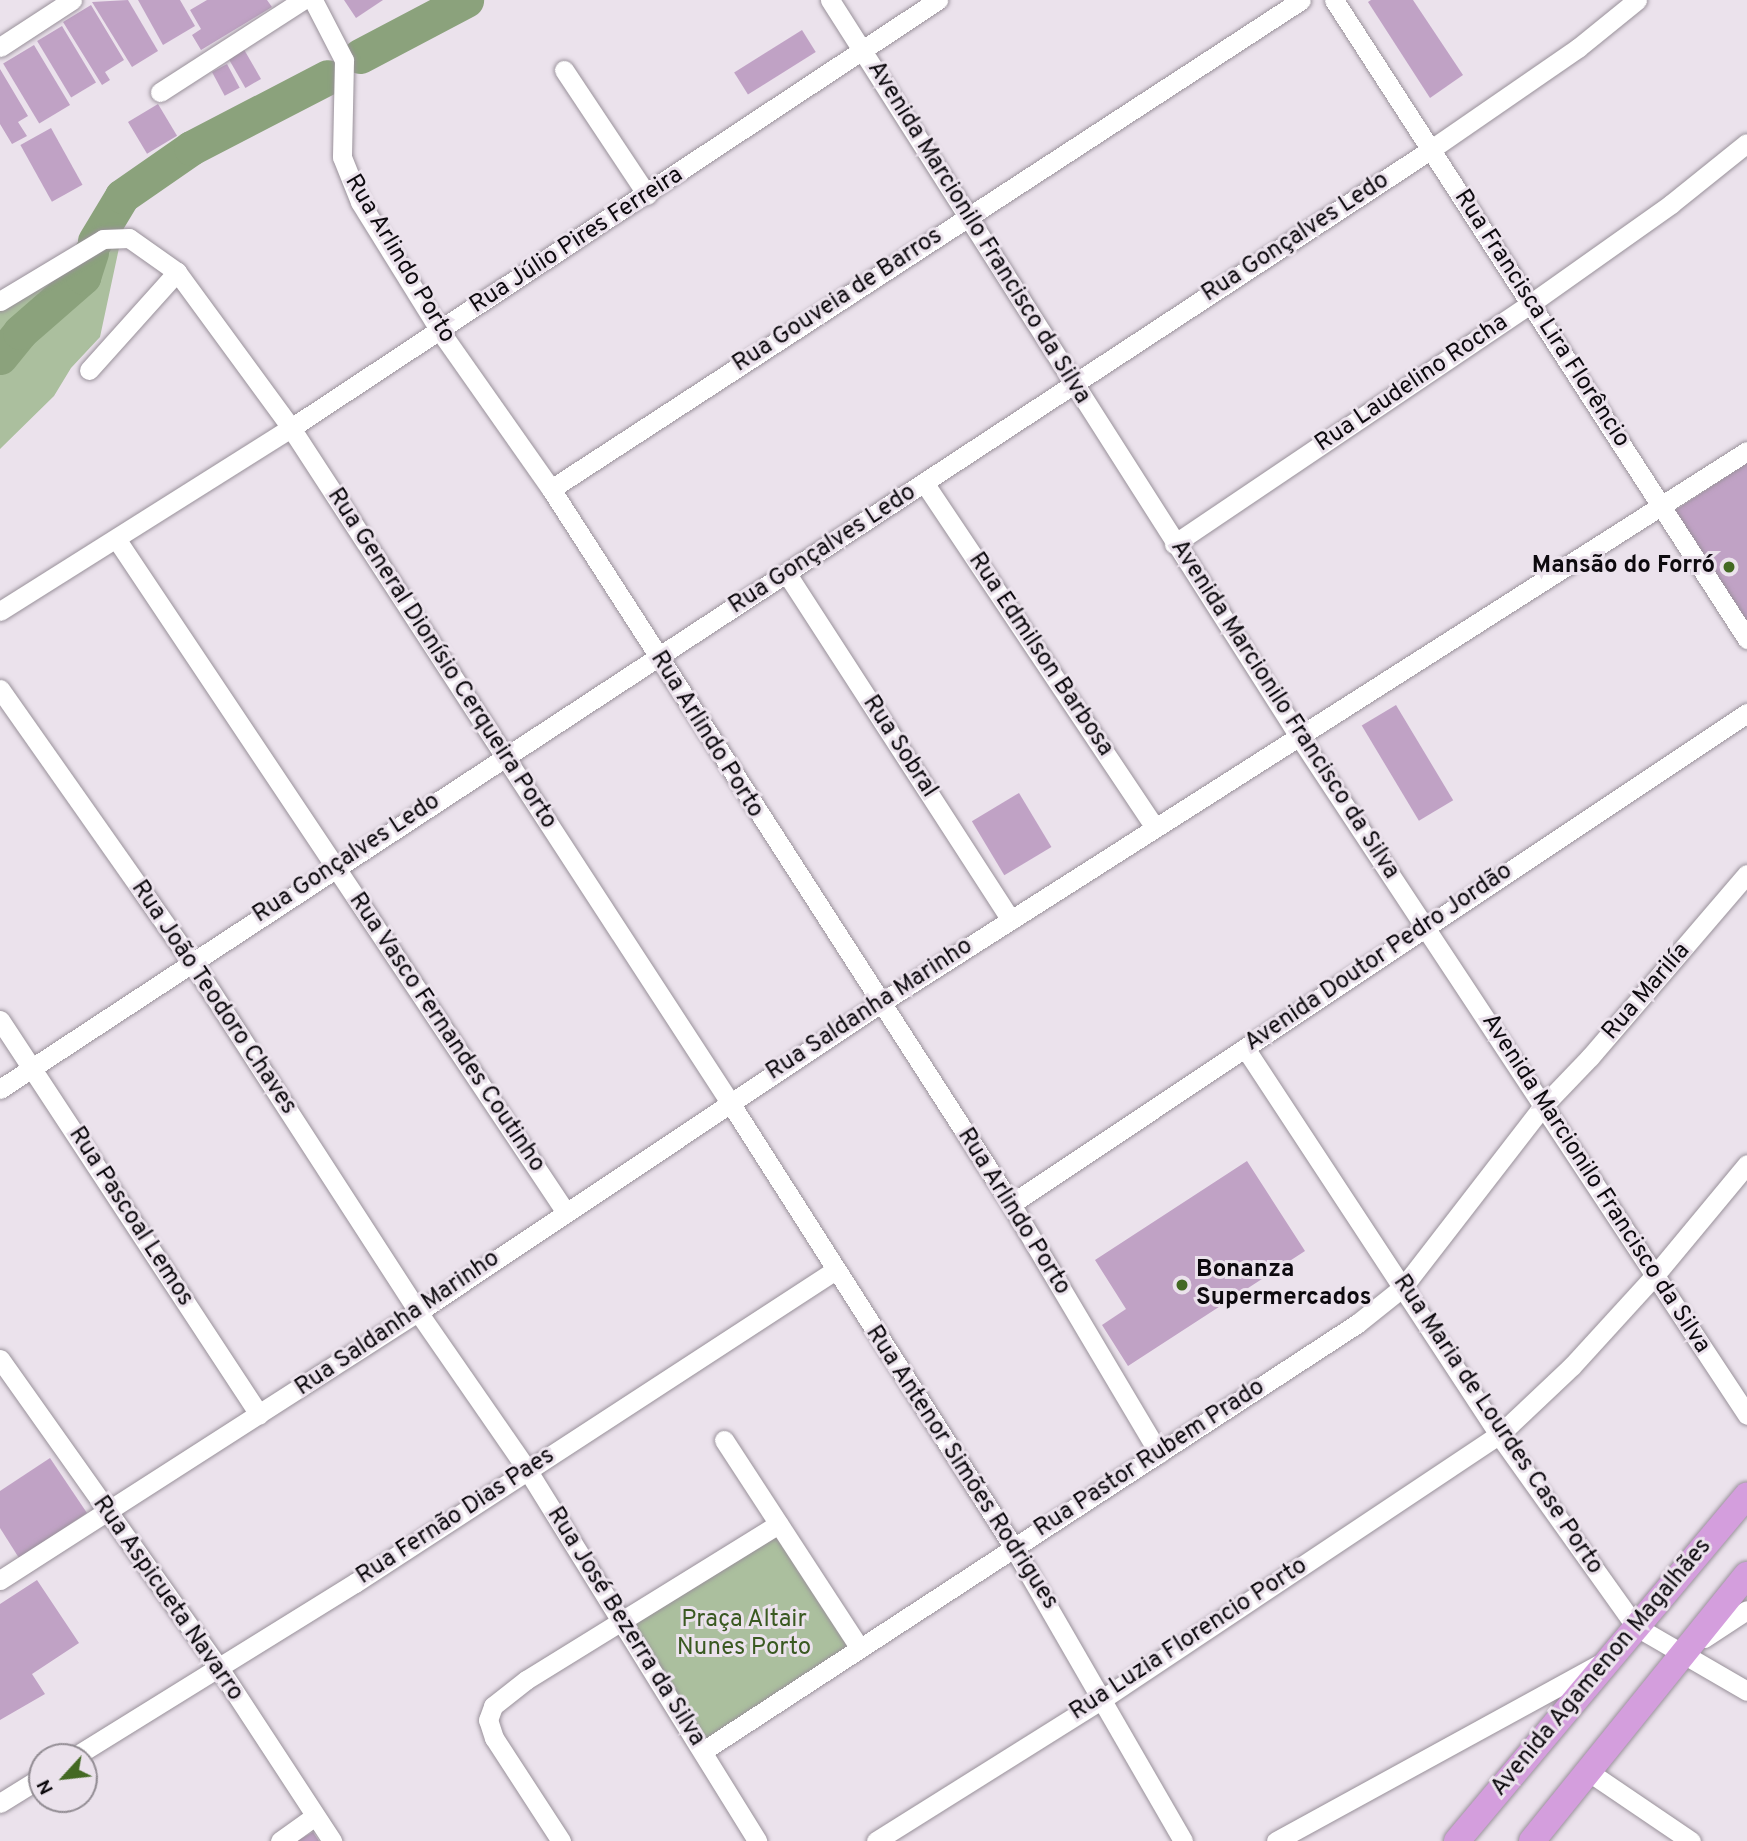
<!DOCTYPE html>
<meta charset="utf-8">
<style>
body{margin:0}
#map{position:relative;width:1747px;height:1841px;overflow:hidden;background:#ebe2ec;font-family:Overpass,sans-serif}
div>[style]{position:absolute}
.green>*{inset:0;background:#abbf9e;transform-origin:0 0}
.river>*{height:35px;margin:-17.5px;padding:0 17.5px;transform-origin:17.5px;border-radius:17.5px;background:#8ba27c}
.building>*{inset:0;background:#c0a2c5;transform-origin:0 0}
.roads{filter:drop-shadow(0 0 2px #99919a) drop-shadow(0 0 2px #99919a)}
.minor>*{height:19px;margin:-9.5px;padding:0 9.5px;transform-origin:9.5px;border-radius:9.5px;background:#fff}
.major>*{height:26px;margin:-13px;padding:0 13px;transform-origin:13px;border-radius:13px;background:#d49edd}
.dots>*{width:19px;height:19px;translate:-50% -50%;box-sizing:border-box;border:4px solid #ebe2ec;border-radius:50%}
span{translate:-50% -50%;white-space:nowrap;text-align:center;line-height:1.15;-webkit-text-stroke:6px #ebe2ec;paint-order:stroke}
.street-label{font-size:24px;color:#0d0a0e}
.poi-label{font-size:24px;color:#0d0a0e;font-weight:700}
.right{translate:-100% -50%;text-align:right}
.left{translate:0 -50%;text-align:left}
.park-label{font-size:24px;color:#3a5921}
.north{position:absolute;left:28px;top:1743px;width:70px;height:70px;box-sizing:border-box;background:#ebe2ec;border:2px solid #928c93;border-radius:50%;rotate:243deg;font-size:19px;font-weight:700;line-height:28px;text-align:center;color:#0d0a0e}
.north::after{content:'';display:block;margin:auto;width:24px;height:32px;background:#436923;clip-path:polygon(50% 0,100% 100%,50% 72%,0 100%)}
</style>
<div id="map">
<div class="green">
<div style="clip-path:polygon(119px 248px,100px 337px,71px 368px,54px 396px,0 449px,0 295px,73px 250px)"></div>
<div style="left:779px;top:1524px;width:147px;height:185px;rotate:57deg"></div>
</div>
<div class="river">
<div style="left:360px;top:56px;width:120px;rotate:-27.8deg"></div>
<div style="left:95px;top:241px;width:52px;rotate:-59deg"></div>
<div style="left:122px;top:196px;width:84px;rotate:-34.8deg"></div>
<div style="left:191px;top:148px;width:154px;rotate:-27.4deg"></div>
<div style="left:0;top:357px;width:32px;rotate:-51deg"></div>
<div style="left:20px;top:332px;width:84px;rotate:-41.1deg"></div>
<div style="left:83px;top:277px;width:26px;rotate:-72deg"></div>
</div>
<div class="building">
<div style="clip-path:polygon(128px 0,158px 51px,132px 67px,92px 2px)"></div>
<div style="clip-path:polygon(138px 0,180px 0,195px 26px,163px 45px)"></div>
<div style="clip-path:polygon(207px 0,267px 0,272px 7px,201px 50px,192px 35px,201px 29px,190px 10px)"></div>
<div style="clip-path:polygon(344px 0,383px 0,356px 18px)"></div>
<div style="clip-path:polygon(1371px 0,1413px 0,1463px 75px,1430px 98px,1368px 2px)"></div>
<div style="clip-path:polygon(91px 5px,124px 60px,105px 72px,110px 80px,102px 85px,63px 22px)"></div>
<div style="left:62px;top:26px;width:66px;height:29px;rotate:59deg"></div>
<div style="left:802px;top:30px;width:26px;height:80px;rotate:58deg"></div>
<div style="left:34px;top:45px;width:70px;height:36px;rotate:59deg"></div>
<div style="left:242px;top:46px;width:38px;height:18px;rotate:60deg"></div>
<div style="left:227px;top:64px;width:27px;height:17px;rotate:62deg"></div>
<div style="clip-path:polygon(0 69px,28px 116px,18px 122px,27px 136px,12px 144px,0 124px)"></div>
<div style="left:158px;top:104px;width:37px;height:35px;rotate:59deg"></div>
<div style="left:51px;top:128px;width:65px;height:35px;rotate:61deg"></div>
<div style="clip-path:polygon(1747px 463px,1747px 623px,1674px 511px)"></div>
<div style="left:1396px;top:705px;width:111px;height:40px;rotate:59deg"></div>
<div style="left:1019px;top:793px;width:63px;height:55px;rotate:59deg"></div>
<div style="clip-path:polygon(1247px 1161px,1305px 1251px,1128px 1366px,1102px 1325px,1126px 1309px,1095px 1260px)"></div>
<div style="clip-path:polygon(50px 1458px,87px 1513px,19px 1558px,0 1528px,0 1491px)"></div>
<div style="clip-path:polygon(37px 1580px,79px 1643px,32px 1674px,45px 1694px,0 1720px,0 1604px)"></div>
<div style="clip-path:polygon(313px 1832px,319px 1841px,297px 1841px)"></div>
</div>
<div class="roads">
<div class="minor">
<div style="left:313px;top:0;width:68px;rotate:62.7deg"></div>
<div style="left:344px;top:60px;width:97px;rotate:91.2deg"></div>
<div style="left:342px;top:157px;width:48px;rotate:68.2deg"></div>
<div style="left:360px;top:202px;width:152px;rotate:58.2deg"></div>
<div style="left:440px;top:331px;width:193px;rotate:54.9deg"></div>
<div style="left:551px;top:489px;width:850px;rotate:57.24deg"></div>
<div style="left:1011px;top:1204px;width:290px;rotate:59.3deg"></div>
<div style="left:830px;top:0;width:875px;rotate:57.51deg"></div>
<div style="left:1300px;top:738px;width:811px;rotate:56.56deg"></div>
<div style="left:1334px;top:0;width:761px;rotate:57.12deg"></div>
<div style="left:0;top:47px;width:86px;rotate:-33.1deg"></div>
<div style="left:564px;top:70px;width:150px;rotate:56.4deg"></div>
<div style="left:160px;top:92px;width:170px;rotate:-32.8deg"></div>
<div style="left:0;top:301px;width:120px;rotate:-31deg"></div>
<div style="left:103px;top:239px;width:26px;rotate:-2deg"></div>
<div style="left:129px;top:238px;width:59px;rotate:35.3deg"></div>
<div style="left:177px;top:272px;width:193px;rotate:53.8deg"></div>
<div style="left:291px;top:428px;width:803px;rotate:56.94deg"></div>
<div style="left:729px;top:1101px;width:530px;rotate:57.48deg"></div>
<div style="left:1014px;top:1548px;width:338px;rotate:60deg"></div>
<div style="left:89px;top:370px;width:132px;rotate:-48.1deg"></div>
<div style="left:925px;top:484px;width:413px;rotate:56.2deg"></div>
<div style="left:551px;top:489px;width:895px;rotate:-33.1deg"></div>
<div style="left:117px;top:540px;width:807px;rotate:56.27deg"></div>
<div style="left:1174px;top:544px;width:429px;rotate:-34deg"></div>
<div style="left:1530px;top:304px;width:173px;rotate:-35.3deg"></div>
<div style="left:1671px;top:204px;width:97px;rotate:-38.8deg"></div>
<div style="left:787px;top:574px;width:412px;rotate:57.1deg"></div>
<div style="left:0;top:611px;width:344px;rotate:-32.2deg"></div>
<div style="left:291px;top:428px;width:776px;rotate:-33.49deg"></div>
<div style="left:0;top:689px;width:334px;rotate:54.9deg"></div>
<div style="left:192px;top:962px;width:417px;rotate:57.1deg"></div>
<div style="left:418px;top:1312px;width:193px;rotate:55.3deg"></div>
<div style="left:528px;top:1471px;width:435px;rotate:58.2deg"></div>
<div style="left:0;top:1020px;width:472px;rotate:56.7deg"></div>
<div style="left:1245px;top:1048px;width:463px;rotate:56.7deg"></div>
<div style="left:1499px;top:1435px;width:234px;rotate:54.5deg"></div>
<div style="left:1635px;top:1626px;width:129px;rotate:30.1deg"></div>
<div style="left:0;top:1089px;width:1711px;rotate:-33.29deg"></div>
<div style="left:1430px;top:150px;width:180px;rotate:-34.6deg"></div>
<div style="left:1578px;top:48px;width:76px;rotate:-39.1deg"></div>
<div style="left:1011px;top:1204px;width:885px;rotate:-33.71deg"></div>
<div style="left:0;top:1359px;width:379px;rotate:54.7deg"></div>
<div style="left:219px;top:1668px;width:207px;rotate:56.8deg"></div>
<div style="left:724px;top:1440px;width:247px;rotate:56.9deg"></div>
<div style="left:0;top:1580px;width:497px;rotate:-32.7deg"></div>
<div style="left:418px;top:1312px;width:554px;rotate:-33.75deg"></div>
<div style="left:879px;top:1004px;width:1029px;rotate:-32.5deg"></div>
<div style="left:1704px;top:1638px;width:51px;rotate:-33.1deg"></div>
<div style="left:703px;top:1751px;width:782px;rotate:-33.16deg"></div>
<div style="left:1358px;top:1323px;width:58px;rotate:-38.7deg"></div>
<div style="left:1403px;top:1287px;width:227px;rotate:-52.3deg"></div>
<div style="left:1542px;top:1107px;width:69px;rotate:-46.2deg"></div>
<div style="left:1590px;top:1057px;width:241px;rotate:-49.4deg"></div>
<div style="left:74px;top:1757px;width:331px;rotate:-31.8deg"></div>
<div style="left:355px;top:1583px;width:572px;rotate:-33.08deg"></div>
<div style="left:1589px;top:1772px;width:123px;rotate:34.1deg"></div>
<div style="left:0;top:1803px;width:49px;rotate:-31.8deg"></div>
<div style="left:280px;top:1841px;width:43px;rotate:-35.5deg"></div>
<div style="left:561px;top:1841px;width:123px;rotate:-123deg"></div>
<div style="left:494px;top:1738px;width:19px;rotate:-108deg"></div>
<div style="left:488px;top:1720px;width:15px;rotate:-70deg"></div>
<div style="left:493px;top:1706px;width:42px;rotate:-38.2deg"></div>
<div style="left:526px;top:1680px;width:297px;rotate:-31.7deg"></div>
<div style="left:876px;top:1841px;width:269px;rotate:-32.1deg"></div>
<div style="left:1104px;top:1698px;width:475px;rotate:-33.7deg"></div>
<div style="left:1499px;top:1435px;width:100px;rotate:-43.4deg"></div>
<div style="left:1572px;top:1366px;width:123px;rotate:-47.6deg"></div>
<div style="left:1655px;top:1275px;width:144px;rotate:-50.3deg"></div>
<div style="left:1276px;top:1841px;width:371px;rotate:-28.7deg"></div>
</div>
<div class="major">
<div style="left:1457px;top:1841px;width:451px;rotate:-50deg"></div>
<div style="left:1532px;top:1841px;width:342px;rotate:-51.1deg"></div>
</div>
</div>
<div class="dots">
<div style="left:1729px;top:567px;background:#436923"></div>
<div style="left:1182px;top:1285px;background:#436923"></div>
</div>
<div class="street-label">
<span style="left:978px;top:233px;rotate:58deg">Avenida Marcionilo Francisco da Silva</span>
<span style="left:1296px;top:238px;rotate:-33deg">Rua Gonçalves Ledo</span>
<span style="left:577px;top:241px;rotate:-33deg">Rua Júlio Pires Ferreira</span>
<span style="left:399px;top:259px;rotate:59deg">Rua Arlindo Porto</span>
<span style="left:838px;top:301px;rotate:-33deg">Rua Gouveia de Barros</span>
<span style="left:1541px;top:319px;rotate:57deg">Rua Francisca Lira Florêncio</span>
<span style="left:1412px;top:384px;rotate:-34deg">Rua Laudelino Rocha</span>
<span style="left:823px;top:550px;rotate:-33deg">Rua Gonçalves Ledo</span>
<span style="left:1040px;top:655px;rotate:56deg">Rua Edmilson Barbosa</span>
<span style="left:441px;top:659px;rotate:57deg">Rua General Dionísio Cerqueira Porto</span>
<span style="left:1284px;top:710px;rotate:57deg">Avenida Marcionilo Francisco da Silva</span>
<span style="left:706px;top:735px;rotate:58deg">Rua Arlindo Porto</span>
<span style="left:899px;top:747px;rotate:57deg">Rua Sobral</span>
<span style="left:347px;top:859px;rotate:-33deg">Rua Gonçalves Ledo</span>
<span style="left:1379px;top:958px;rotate:-34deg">Avenida Doutor Pedro Jordão</span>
<span style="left:1647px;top:992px;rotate:-49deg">Rua Marilía</span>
<span style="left:213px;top:998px;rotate:56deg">Rua João Teodoro Chaves</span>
<span style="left:870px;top:1010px;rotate:-33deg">Rua Saldanha Marinho</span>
<span style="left:446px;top:1033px;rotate:56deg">Rua Vasco Fernandes Coutinho</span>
<span style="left:1595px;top:1184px;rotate:57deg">Avenida Marcionilo Francisco da Silva</span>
<span style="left:1013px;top:1212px;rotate:58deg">Rua Arlindo Porto</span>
<span style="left:130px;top:1217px;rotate:57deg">Rua Pascoal Lemos</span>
<span style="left:398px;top:1324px;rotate:-34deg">Rua Saldanha Marinho</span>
<span style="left:1497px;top:1425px;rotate:56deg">Rua Maria de Lourdes Case Porto</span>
<span style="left:1150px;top:1459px;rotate:-33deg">Rua Pastor Rubem Prado</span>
<span style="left:961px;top:1468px;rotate:57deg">Rua Antenor Simões Rodrigues</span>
<span style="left:456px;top:1517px;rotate:-33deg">Rua Fernão Dias Paes</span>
<span style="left:167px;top:1599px;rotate:55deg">Rua Aspicueta Navarro</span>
<span style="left:625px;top:1627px;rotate:58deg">Rua José Bezerra da Silva</span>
<span style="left:1189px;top:1640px;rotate:-33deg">Rua Luzia Florencio Porto</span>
<span style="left:1602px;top:1668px;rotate:-50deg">Avenida Agamenon Magalhães</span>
</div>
<div class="poi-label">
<span class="right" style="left:1715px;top:567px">Mansão do Forró</span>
<span class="left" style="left:1196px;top:1285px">Bonanza<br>Supermercados</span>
</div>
<div class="park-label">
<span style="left:744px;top:1635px">Praça Altair<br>Nunes Porto</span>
</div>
<div class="north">N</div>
</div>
